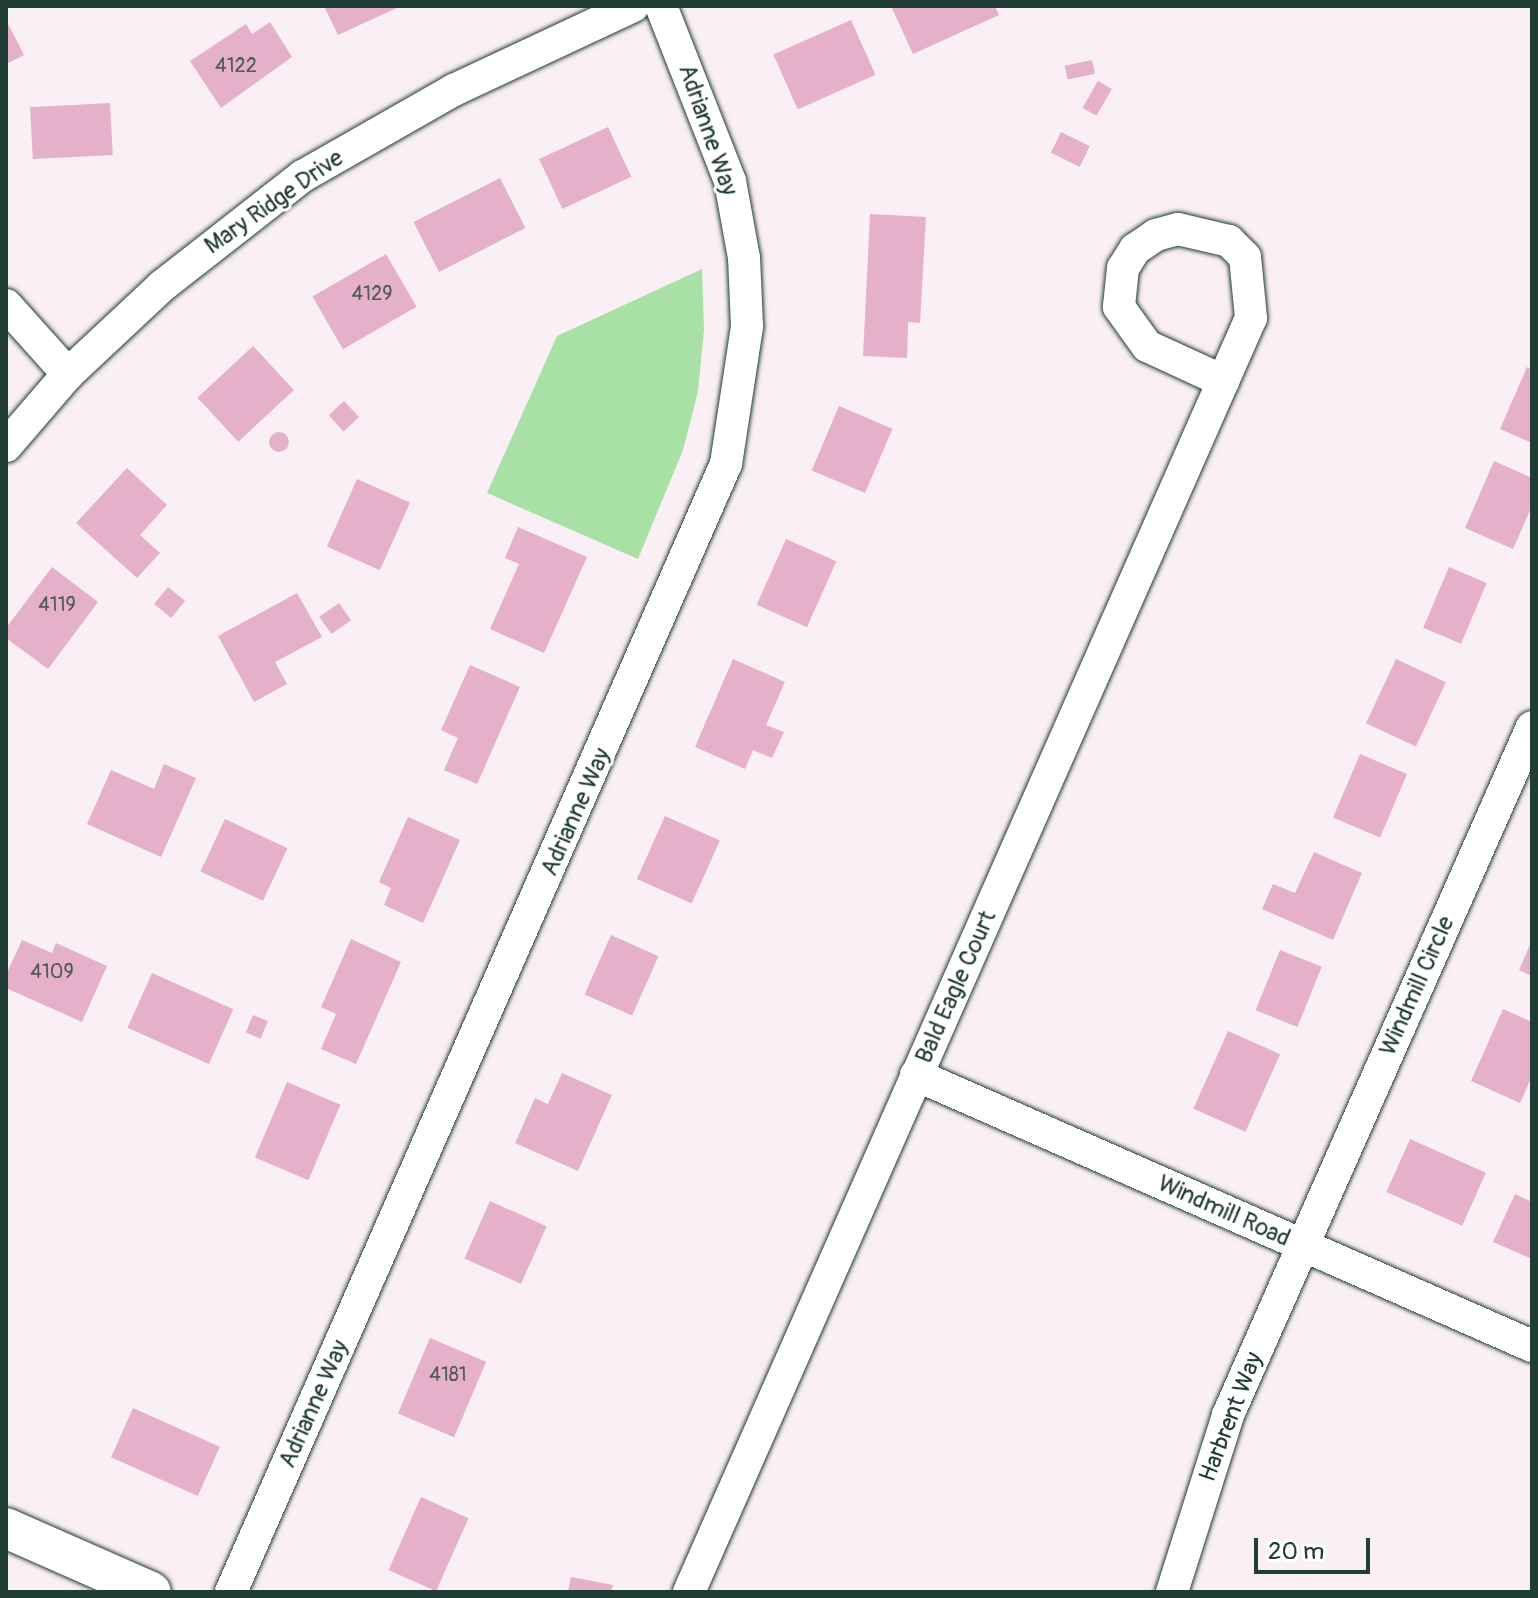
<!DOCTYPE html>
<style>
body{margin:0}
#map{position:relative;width:1538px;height:1598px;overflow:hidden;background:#faeff4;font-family:Pangolin,sans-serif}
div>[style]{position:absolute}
.green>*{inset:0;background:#a8e0a5}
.building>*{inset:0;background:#e5b0c9;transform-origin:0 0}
.round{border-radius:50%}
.roads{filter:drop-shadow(0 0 2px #1f3d34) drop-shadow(0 0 2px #1f3d34)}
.minor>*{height:32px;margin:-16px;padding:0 16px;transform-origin:16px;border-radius:16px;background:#fff}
.tertiary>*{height:40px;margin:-20px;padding:0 20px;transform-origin:20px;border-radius:20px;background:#fff}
span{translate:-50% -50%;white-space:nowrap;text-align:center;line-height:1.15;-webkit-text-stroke:6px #fff;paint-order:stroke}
.number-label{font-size:20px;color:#505a59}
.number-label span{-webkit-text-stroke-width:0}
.street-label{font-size:24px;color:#1f3d34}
.frame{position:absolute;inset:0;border:8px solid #1f3d34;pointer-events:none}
.scale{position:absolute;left:1254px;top:1538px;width:116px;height:36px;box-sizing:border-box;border:4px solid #1f3d34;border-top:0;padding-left:10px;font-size:24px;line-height:28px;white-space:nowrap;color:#1f3d34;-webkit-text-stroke:6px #fff;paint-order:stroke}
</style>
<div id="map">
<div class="green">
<div style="clip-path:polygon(702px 269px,704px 330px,698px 391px,683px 450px,638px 559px,487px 493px,557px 336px)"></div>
</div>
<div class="building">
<div style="clip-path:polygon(324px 6px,401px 6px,338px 35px)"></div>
<div style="clip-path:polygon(891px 6px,995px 6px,999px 15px,913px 54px)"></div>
<div style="clip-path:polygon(6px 20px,24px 55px,6px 64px)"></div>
<div style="left:851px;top:20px;width:60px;height:85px;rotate:66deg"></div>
<div style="clip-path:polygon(270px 22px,292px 57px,221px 108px,190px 61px,246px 24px,252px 34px)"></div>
<div style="left:1092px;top:60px;width:14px;height:28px;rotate:78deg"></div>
<div style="left:1098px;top:81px;width:16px;height:31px;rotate:30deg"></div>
<div style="left:110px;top:103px;width:52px;height:80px;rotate:87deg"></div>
<div style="left:608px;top:127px;width:55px;height:76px;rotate:65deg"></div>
<div style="left:1061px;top:132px;width:32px;height:23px;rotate:26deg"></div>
<div style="left:500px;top:178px;width:56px;height:97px;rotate:63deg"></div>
<div style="clip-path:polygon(870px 214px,926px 217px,920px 323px,908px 322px,907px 358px,863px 356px)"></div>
<div style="left:386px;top:254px;width:61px;height:85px;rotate:60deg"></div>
<div style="left:253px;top:346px;width:60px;height:76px;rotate:47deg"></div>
<div style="clip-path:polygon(1527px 367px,1532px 370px,1532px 443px,1500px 429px)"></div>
<div style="left:344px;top:401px;width:22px;height:21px;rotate:47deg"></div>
<div style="left:839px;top:406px;width:58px;height:70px;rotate:23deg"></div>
<div class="round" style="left:269px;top:432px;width:20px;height:20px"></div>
<div style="clip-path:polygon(1494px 461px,1532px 478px,1532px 506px,1513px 549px,1465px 528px)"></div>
<div style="clip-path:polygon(127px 468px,167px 505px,140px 535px,160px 553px,137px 578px,76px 523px)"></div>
<div style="left:357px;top:479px;width:58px;height:74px;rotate:24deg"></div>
<div style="clip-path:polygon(518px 527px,587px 557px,544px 653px,490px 629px,519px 564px,505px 558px)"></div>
<div style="left:786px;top:539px;width:55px;height:72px;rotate:24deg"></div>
<div style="clip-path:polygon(52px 567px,98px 602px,48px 669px,6px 638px,6px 628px)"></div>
<div style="left:1449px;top:567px;width:41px;height:66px;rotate:23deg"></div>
<div style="left:168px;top:587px;width:22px;height:22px;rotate:39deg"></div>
<div style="clip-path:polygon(297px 593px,322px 637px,275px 662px,287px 684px,254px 702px,218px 636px)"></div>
<div style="left:339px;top:603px;width:21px;height:24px;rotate:55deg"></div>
<div style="clip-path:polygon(733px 659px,785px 682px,766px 725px,784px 732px,772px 758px,753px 750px,745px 769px,695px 747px)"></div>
<div style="left:1396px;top:659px;width:55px;height:71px;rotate:25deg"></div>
<div style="clip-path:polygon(470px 665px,520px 687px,477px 784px,444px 770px,458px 738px,441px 730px)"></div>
<div style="left:1360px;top:754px;width:51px;height:69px;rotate:23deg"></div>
<div style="clip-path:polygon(164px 764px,196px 778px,161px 857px,87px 824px,111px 770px,154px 789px)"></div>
<div style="left:665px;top:816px;width:60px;height:69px;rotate:24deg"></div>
<div style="clip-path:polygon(408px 817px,460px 840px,423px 923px,384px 905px,391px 888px,379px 882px)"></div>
<div style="left:225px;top:819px;width:69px;height:58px;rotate:25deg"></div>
<div style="clip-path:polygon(1314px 852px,1362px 873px,1333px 940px,1262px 909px,1273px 884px,1295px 893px)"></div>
<div style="left:611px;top:935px;width:52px;height:65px;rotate:24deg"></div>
<div style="clip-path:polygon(351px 939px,401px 962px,356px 1064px,321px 1049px,336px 1014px,321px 1007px)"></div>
<div style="clip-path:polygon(22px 940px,52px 953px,56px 943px,107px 966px,82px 1022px,6px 988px,6px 975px)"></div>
<div style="clip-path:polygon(1532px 940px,1532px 976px,1519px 970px)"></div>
<div style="left:1280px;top:950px;width:45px;height:65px;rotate:22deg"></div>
<div style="left:152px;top:973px;width:89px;height:60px;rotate:24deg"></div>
<div style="clip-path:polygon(1503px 1009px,1532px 1022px,1532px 1076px,1520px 1103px,1471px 1081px)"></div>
<div style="left:253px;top:1015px;width:16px;height:19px;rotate:22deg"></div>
<div style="left:1228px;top:1031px;width:57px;height:85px;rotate:24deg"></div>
<div style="clip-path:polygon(562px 1073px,612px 1095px,578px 1171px,515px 1143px,535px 1098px,548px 1104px)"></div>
<div style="left:287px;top:1082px;width:58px;height:82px;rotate:23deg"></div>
<div style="left:1410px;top:1139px;width:83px;height:58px;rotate:24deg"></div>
<div style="clip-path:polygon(1515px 1194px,1532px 1202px,1532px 1259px,1493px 1242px)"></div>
<div style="left:490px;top:1201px;width:62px;height:63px;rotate:24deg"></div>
<div style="left:430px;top:1338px;width:61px;height:82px;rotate:23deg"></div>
<div style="left:133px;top:1408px;width:95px;height:54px;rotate:24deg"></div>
<div style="left:421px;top:1497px;width:52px;height:80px;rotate:24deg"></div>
<div style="clip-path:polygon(571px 1577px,613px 1585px,611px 1592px,568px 1592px)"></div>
</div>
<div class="roads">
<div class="minor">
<div style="left:6px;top:305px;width:93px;rotate:48.1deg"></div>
<div style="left:68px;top:374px;width:129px;rotate:-43.1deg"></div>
<div style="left:162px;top:286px;width:179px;rotate:-38deg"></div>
<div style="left:303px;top:176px;width:174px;rotate:-29.7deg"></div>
<div style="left:454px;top:90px;width:198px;rotate:-25.1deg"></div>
<div style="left:6px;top:446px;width:95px;rotate:-49.3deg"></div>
<div style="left:916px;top:1075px;width:673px;rotate:23.75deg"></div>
<div style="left:231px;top:1592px;width:1232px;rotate:-66.31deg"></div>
<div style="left:726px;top:464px;width:140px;rotate:-81.3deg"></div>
<div style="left:747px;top:326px;width:68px;rotate:-92.5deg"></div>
<div style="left:744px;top:258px;width:78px;rotate:-100.3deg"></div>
<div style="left:730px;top:181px;width:188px;rotate:-111.5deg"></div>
<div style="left:689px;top:1592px;width:1392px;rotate:-66.2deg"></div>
<div style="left:1251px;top:318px;width:61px;rotate:-95.6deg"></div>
<div style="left:1245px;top:257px;width:23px;rotate:-135deg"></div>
<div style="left:1229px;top:241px;width:52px;rotate:-166.8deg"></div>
<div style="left:1178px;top:229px;width:23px;rotate:165deg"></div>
<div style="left:1156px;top:235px;width:25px;rotate:146deg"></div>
<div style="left:1135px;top:249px;width:22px;rotate:122deg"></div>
<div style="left:1123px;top:268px;width:39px;rotate:96deg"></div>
<div style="left:1119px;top:307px;width:48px;rotate:54.3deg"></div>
<div style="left:1147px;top:346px;width:84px;rotate:24.7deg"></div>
<div style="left:1172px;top:1592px;width:186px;rotate:-72.4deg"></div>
<div style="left:1228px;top:1415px;width:752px;rotate:-66.16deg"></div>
</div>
<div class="tertiary">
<div style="left:6px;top:1528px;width:158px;rotate:23.8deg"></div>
</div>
</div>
<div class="number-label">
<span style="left:236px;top:65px">4122</span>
<span style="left:372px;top:293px">4129</span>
<span style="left:57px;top:604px">4119</span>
<span style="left:52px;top:971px">4109</span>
<span style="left:448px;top:1374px">4181</span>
</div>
<div class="street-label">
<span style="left:708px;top:130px;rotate:71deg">Adrianne Way</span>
<span style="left:274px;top:202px;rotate:-35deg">Mary Ridge Drive</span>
<span style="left:576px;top:812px;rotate:-66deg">Adrianne Way</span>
<span style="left:1417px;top:986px;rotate:-66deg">Windmill Circle</span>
<span style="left:956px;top:987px;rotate:-66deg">Bald Eagle Court</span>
<span style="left:1224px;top:1211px;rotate:24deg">Windmill Road</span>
<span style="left:314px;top:1404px;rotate:-66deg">Adrianne Way</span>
<span style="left:1231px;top:1417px;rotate:-69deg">Harbrent Way</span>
</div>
<div class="frame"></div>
<div class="scale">20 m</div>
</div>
